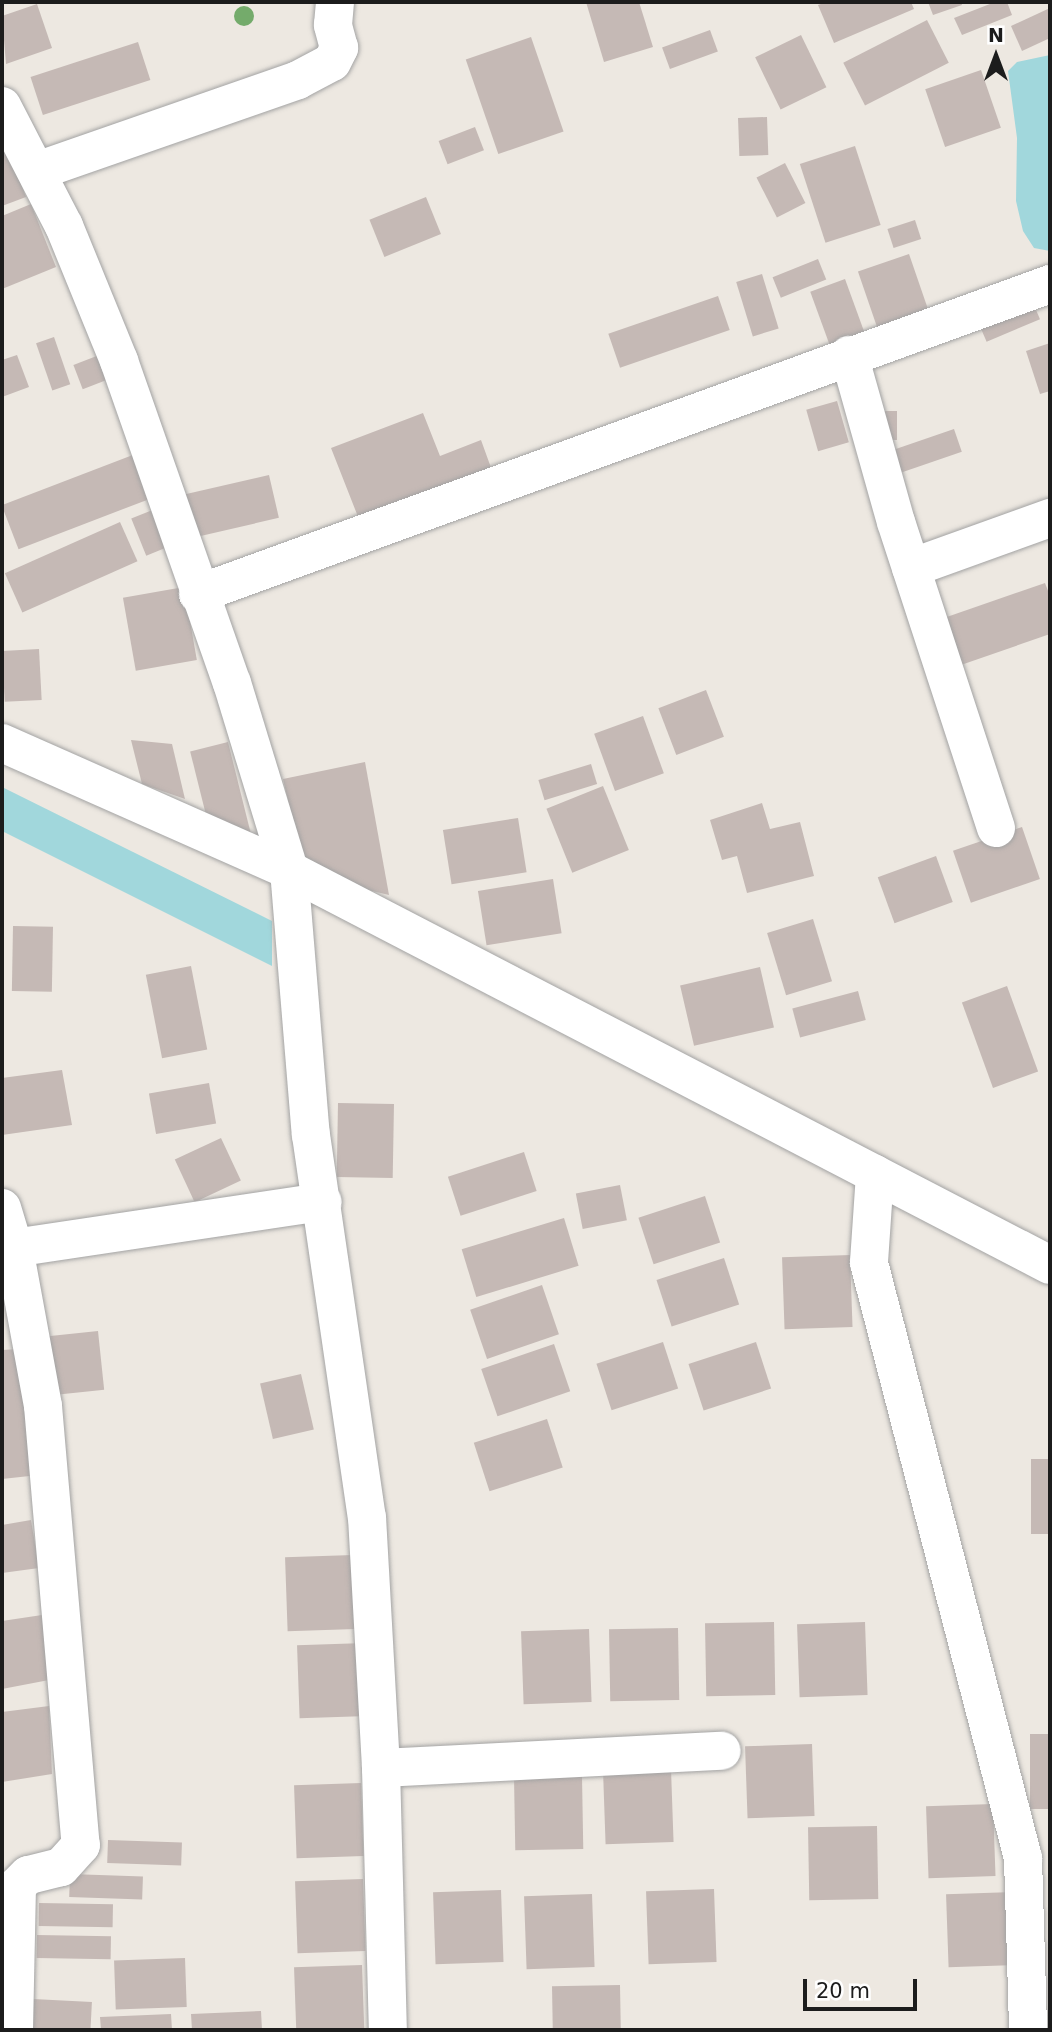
<!DOCTYPE html>
<style>
body{margin:0}
#map{position:relative;width:1052px;height:2032px;overflow:hidden;background:#ede8e1;font-family:"DejaVu Sans",sans-serif}
div>[style]{position:absolute}
.water>*{inset:0;background:#a1d7dc}
.building>*{inset:0;background:#c5b9b5;transform-origin:0 0}
.roads{filter:drop-shadow(0 0 2px #a3a3a3) drop-shadow(0 0 2px #a3a3a3)}
.minor>*{height:38px;margin:-19px;padding:0 19px;transform-origin:19px;border-radius:19px;background:#fff}
.trees>*{width:20px;height:20px;margin:-10px;border-radius:50%;background:#74ab6b}
span{translate:-50% -50%;white-space:nowrap;text-align:center;line-height:1.15;-webkit-text-stroke:7px #fff;paint-order:stroke}
.frame{position:absolute;inset:0;border:4px solid #1c1c1c;pointer-events:none}
.north{position:absolute;left:961px;top:21px;width:70px;height:70px;-webkit-text-stroke:5px #fff;paint-order:stroke;rotate:0deg;font-size:19px;font-weight:700;line-height:28px;text-align:center;color:#1c1c1c}
.north::after{content:'';display:block;margin:auto;width:24px;height:32px;background:#1c1c1c;clip-path:polygon(50% 0,100% 100%,50% 72%,0 100%)}
.scale{position:absolute;left:803px;top:1979px;width:114px;height:32px;box-sizing:border-box;border:4px solid #1c1c1c;border-top:0;padding-left:9px;font-size:21px;line-height:24px;white-space:nowrap;color:#1c1c1c;-webkit-text-stroke:5px #fff;paint-order:stroke}
</style>
<div id="map">
<div class="water">
<div style="clip-path:polygon(1050px 55px,1050px 251px,1034px 248px,1023px 231px,1016px 201px,1017px 138px,1008px 71px,1017px 62px)"></div>
<div style="clip-path:polygon(2px 787px,272px 921px,272px 966px,2px 831px)"></div>
</div>
<div class="building">
<div style="clip-path:polygon(586px 2px,639px 2px,653px 47px,604px 62px)"></div>
<div style="clip-path:polygon(826px 2px,911px 2px,914px 9px,834px 43px,818px 5px)"></div>
<div style="clip-path:polygon(928px 2px,961px 2px,962px 5px,933px 15px)"></div>
<div style="clip-path:polygon(995px 2px,1007px 2px,1012px 15px,962px 35px,954px 18px)"></div>
<div style="clip-path:polygon(37px 4px,52px 48px,6px 64px,2px 16px)"></div>
<div style="clip-path:polygon(1050px 8px,1050px 38px,1022px 51px,1011px 26px)"></div>
<div style="left:927px;top:20px;width:48px;height:94px;rotate:63deg"></div>
<div style="left:710px;top:30px;width:23px;height:51px;rotate:70deg"></div>
<div style="left:801px;top:35px;width:58px;height:51px;rotate:64deg"></div>
<div style="left:531px;top:37px;width:100px;height:69px;rotate:71deg"></div>
<div style="left:138px;top:42px;width:40px;height:113px;rotate:72deg"></div>
<div style="left:981px;top:70px;width:61px;height:59px;rotate:71deg"></div>
<div style="left:767px;top:117px;width:38px;height:29px;rotate:88deg"></div>
<div style="left:475px;top:127px;width:25px;height:39px;rotate:69deg"></div>
<div style="left:855px;top:146px;width:83px;height:58px;rotate:72deg"></div>
<div style="clip-path:polygon(8px 148px,26px 197px,2px 206px,2px 151px)"></div>
<div style="left:785px;top:163px;width:45px;height:32px;rotate:63deg"></div>
<div style="left:426px;top:197px;width:40px;height:61px;rotate:68deg"></div>
<div style="clip-path:polygon(31px 204px,56px 267px,2px 289px,2px 216px)"></div>
<div style="left:915px;top:220px;width:20px;height:29px;rotate:72deg"></div>
<div style="left:909px;top:254px;width:70px;height:54px;rotate:71deg"></div>
<div style="left:818px;top:259px;width:22px;height:49px;rotate:68deg"></div>
<div style="left:762px;top:274px;width:57px;height:27px;rotate:73deg"></div>
<div style="left:845px;top:279px;width:67px;height:37px;rotate:70deg"></div>
<div style="left:718px;top:296px;width:36px;height:116px;rotate:71deg"></div>
<div style="left:1031px;top:298px;width:23px;height:58px;rotate:67deg"></div>
<div style="left:54px;top:337px;width:50px;height:19px;rotate:71deg"></div>
<div style="clip-path:polygon(1050px 343px,1050px 391px,1040px 394px,1026px 351px)"></div>
<div style="left:107px;top:352px;width:26px;height:36px;rotate:69deg"></div>
<div style="clip-path:polygon(17px 355px,29px 387px,2px 397px,2px 360px)"></div>
<div style="left:837px;top:401px;width:43px;height:32px;rotate:74deg"></div>
<div style="left:880px;top:411px;width:17px;height:29px"></div>
<div style="clip-path:polygon(423px 413px,440px 456px,481px 440px,494px 476px,362px 527px,331px 448px)"></div>
<div style="left:954px;top:429px;width:24px;height:70px;rotate:71deg"></div>
<div style="left:138px;top:453px;width:47px;height:146px;rotate:69deg"></div>
<div style="left:269px;top:475px;width:44px;height:96px;rotate:77deg"></div>
<div style="left:160px;top:507px;width:40px;height:31px;rotate:68deg"></div>
<div style="left:120px;top:522px;width:43px;height:126px;rotate:66deg"></div>
<div style="clip-path:polygon(1045px 583px,1050px 596px,1050px 634px,958px 666px,941px 619px)"></div>
<div style="left:184px;top:587px;width:74px;height:62px;rotate:80deg"></div>
<div style="left:39px;top:649px;width:51px;height:37px;rotate:87deg"></div>
<div style="left:706px;top:690px;width:50px;height:51px;rotate:69deg"></div>
<div style="left:643px;top:716px;width:61px;height:52px;rotate:70deg"></div>
<div style="clip-path:polygon(131px 740px,172px 744px,185px 799px,142px 784px)"></div>
<div style="left:228px;top:742px;width:102px;height:39px;rotate:76deg"></div>
<div style="clip-path:polygon(365px 762px,389px 895px,305px 875px,283px 779px)"></div>
<div style="left:591px;top:764px;width:21px;height:55px;rotate:73deg"></div>
<div style="left:603px;top:786px;width:69px;height:61px;rotate:68deg"></div>
<div style="clip-path:polygon(762px 803px,770px 829px,800px 822px,814px 876px,747px 893px,737px 856px,722px 860px,710px 820px)"></div>
<div style="left:518px;top:818px;width:55px;height:76px;rotate:81deg"></div>
<div style="left:1022px;top:827px;width:55px;height:73px;rotate:71deg"></div>
<div style="left:936px;top:856px;width:49px;height:62px;rotate:70deg"></div>
<div style="left:553px;top:879px;width:55px;height:76px;rotate:81deg"></div>
<div style="left:813px;top:919px;width:65px;height:48px;rotate:73deg"></div>
<div style="left:13px;top:926px;width:40px;height:65px;rotate:1deg"></div>
<div style="left:191px;top:966px;width:85px;height:46px;rotate:79deg"></div>
<div style="left:760px;top:967px;width:62px;height:82px;rotate:77deg"></div>
<div style="left:1007px;top:986px;width:91px;height:48px;rotate:70deg"></div>
<div style="left:858px;top:991px;width:30px;height:68px;rotate:75deg"></div>
<div style="clip-path:polygon(62px 1070px,72px 1125px,2px 1135px,2px 1078px)"></div>
<div style="left:209px;top:1083px;width:41px;height:61px;rotate:80deg"></div>
<div style="left:338px;top:1103px;width:56px;height:74px;rotate:1deg"></div>
<div style="left:221px;top:1138px;width:47px;height:51px;rotate:65deg"></div>
<div style="left:524px;top:1152px;width:41px;height:80px;rotate:72deg"></div>
<div style="left:620px;top:1185px;width:36px;height:45px;rotate:79deg"></div>
<div style="left:705px;top:1196px;width:49px;height:70px;rotate:72deg"></div>
<div style="left:564px;top:1218px;width:50px;height:107px;rotate:73deg"></div>
<div style="left:850px;top:1255px;width:72px;height:68px;rotate:88deg"></div>
<div style="left:724px;top:1258px;width:49px;height:71px;rotate:72deg"></div>
<div style="left:542px;top:1285px;width:52px;height:76px;rotate:71deg"></div>
<div style="left:98px;top:1331px;width:59px;height:60px;rotate:84deg"></div>
<div style="left:663px;top:1342px;width:49px;height:70px;rotate:72deg"></div>
<div style="left:756px;top:1342px;width:49px;height:71px;rotate:72deg"></div>
<div style="left:554px;top:1344px;width:50px;height:77px;rotate:71deg"></div>
<div style="clip-path:polygon(19px 1349px,48px 1474px,2px 1479px,2px 1350px)"></div>
<div style="left:301px;top:1374px;width:57px;height:42px;rotate:77deg"></div>
<div style="left:547px;top:1419px;width:51px;height:77px;rotate:72deg"></div>
<div style="left:1031px;top:1459px;width:19px;height:75px"></div>
<div style="clip-path:polygon(31px 1520px,39px 1568px,2px 1573px,2px 1525px)"></div>
<div style="left:353px;top:1555px;width:74px;height:68px;rotate:88deg"></div>
<div style="clip-path:polygon(42px 1615px,49px 1680px,2px 1689px,2px 1621px)"></div>
<div style="left:774px;top:1622px;width:73px;height:69px;rotate:89deg"></div>
<div style="left:865px;top:1622px;width:73px;height:68px;rotate:88deg"></div>
<div style="left:678px;top:1628px;width:72px;height:69px;rotate:89deg"></div>
<div style="left:589px;top:1629px;width:73px;height:68px;rotate:88deg"></div>
<div style="left:365px;top:1643px;width:73px;height:68px;rotate:88deg"></div>
<div style="clip-path:polygon(49px 1706px,52px 1774px,2px 1782px,2px 1712px)"></div>
<div style="left:1050px;top:1734px;width:75px;height:20px;rotate:90deg"></div>
<div style="left:812px;top:1744px;width:72px;height:67px;rotate:88deg"></div>
<div style="left:671px;top:1769px;width:73px;height:68px;rotate:88deg"></div>
<div style="left:582px;top:1776px;width:73px;height:68px;rotate:89deg"></div>
<div style="left:361px;top:1783px;width:73px;height:67px;rotate:88deg"></div>
<div style="left:993px;top:1804px;width:72px;height:67px;rotate:88deg"></div>
<div style="left:877px;top:1826px;width:73px;height:69px;rotate:89deg"></div>
<div style="left:108px;top:1840px;width:74px;height:23px;rotate:2deg"></div>
<div style="left:70px;top:1874px;width:73px;height:23px;rotate:2deg"></div>
<div style="left:363px;top:1879px;width:72px;height:68px;rotate:88deg"></div>
<div style="left:714px;top:1889px;width:73px;height:68px;rotate:88deg"></div>
<div style="left:501px;top:1890px;width:72px;height:68px;rotate:88deg"></div>
<div style="left:1014px;top:1892px;width:73px;height:68px;rotate:88deg"></div>
<div style="left:592px;top:1894px;width:73px;height:68px;rotate:88deg"></div>
<div style="left:39px;top:1903px;width:74px;height:23px;rotate:1deg"></div>
<div style="left:37px;top:1935px;width:74px;height:23px;rotate:1deg"></div>
<div style="left:185px;top:1958px;width:49px;height:71px;rotate:88deg"></div>
<div style="left:362px;top:1965px;width:65px;height:68px;rotate:88deg"></div>
<div style="left:620px;top:1985px;width:45px;height:68px;rotate:89deg"></div>
<div style="left:33px;top:1999px;width:59px;height:31px;rotate:3deg"></div>
<div style="clip-path:polygon(261px 2011px,262px 2030px,192px 2030px,191px 2014px)"></div>
<div style="clip-path:polygon(171px 2014px,172px 2030px,101px 2030px,100px 2017px)"></div>
</div>
<div class="roads">
<div class="minor">
<div style="left:2px;top:106px;width:135px;rotate:62.7deg"></div>
<div style="left:64px;top:226px;width:146px;rotate:67.8deg"></div>
<div style="left:119px;top:361px;width:341px;rotate:70.7deg"></div>
<div style="left:232px;top:683px;width:195px;rotate:73deg"></div>
<div style="left:289px;top:870px;width:266px;rotate:85.3deg"></div>
<div style="left:311px;top:1135px;width:386px;rotate:81.7deg"></div>
<div style="left:367px;top:1517px;width:251px;rotate:86.8deg"></div>
<div style="left:381px;top:1768px;width:262px;rotate:88.5deg"></div>
<div style="left:37px;top:171px;width:276px;rotate:-19.2deg"></div>
<div style="left:298px;top:80px;width:38px;rotate:-28deg"></div>
<div style="left:332px;top:62px;width:16px;rotate:-63deg"></div>
<div style="left:339px;top:48px;width:24px;rotate:-105deg"></div>
<div style="left:333px;top:25px;width:23px;rotate:-85deg"></div>
<div style="left:849px;top:355px;width:173px;rotate:74.3deg"></div>
<div style="left:896px;top:522px;width:322px;rotate:71.9deg"></div>
<div style="left:911px;top:568px;width:148px;rotate:-19.8deg"></div>
<div style="left:198px;top:594px;width:907px;rotate:-19.99deg"></div>
<div style="left:2px;top:743px;width:314px;rotate:23.9deg"></div>
<div style="left:289px;top:870px;width:857px;rotate:27.43deg"></div>
<div style="left:875px;top:1174px;width:89px;rotate:93.9deg"></div>
<div style="left:869px;top:1263px;width:615px;rotate:75.49deg"></div>
<div style="left:1023px;top:1858px;width:172px;rotate:88.3deg"></div>
<div style="left:2px;top:1208px;width:42px;rotate:73.3deg"></div>
<div style="left:14px;top:1248px;width:161px;rotate:79.6deg"></div>
<div style="left:43px;top:1406px;width:441px;rotate:85.1deg"></div>
<div style="left:81px;top:1845px;width:30px;rotate:132deg"></div>
<div style="left:61px;top:1867px;width:34px;rotate:166deg"></div>
<div style="left:28px;top:1875px;width:16px;rotate:135deg"></div>
<div style="left:17px;top:1886px;width:144px;rotate:91.2deg"></div>
<div style="left:14px;top:1248px;width:312px;rotate:-8.5deg"></div>
<div style="left:381px;top:1768px;width:341px;rotate:-2.9deg"></div>
</div>
</div>
<div class="trees">
<div style="left:244px;top:16px"></div>
</div>
<div class="frame"></div>
<div class="north">N</div>
<div class="scale">20 m</div>
</div>
